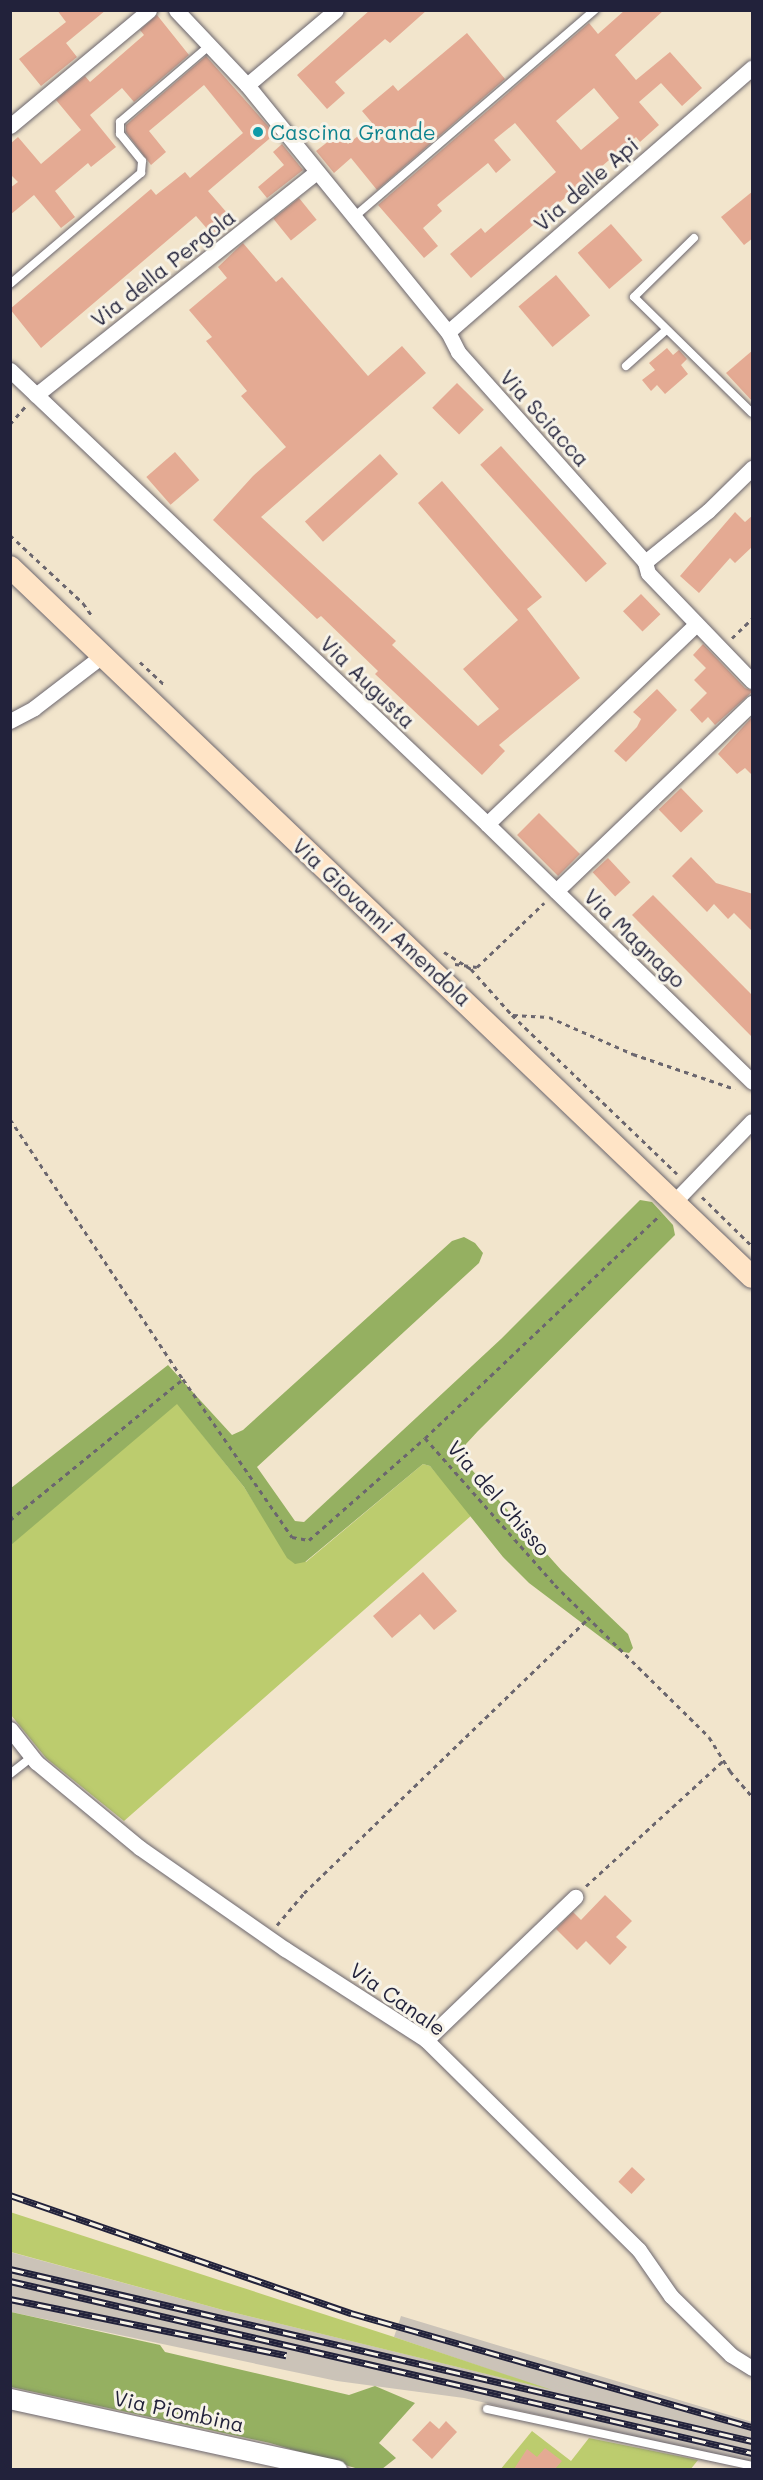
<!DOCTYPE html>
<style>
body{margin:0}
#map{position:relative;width:763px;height:2480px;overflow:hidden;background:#f2e5cc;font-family:Mali,sans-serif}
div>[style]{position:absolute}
.industrial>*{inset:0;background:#cbc3b8}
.green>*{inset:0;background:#bccc6e}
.forest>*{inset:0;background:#95b061}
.building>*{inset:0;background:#e4aa93;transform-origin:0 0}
.path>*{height:3px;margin-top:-1.5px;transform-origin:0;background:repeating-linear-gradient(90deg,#6b666e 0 4.5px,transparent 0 9px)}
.roads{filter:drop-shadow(0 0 2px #6b666e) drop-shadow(0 0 2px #6b666e)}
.service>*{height:8px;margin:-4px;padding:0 4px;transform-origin:4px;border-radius:4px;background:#fff}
.minor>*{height:15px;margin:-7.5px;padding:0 7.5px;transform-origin:7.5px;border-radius:7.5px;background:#fff}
.tertiary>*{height:20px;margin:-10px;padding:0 10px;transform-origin:10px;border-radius:10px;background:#fff}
.secondary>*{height:22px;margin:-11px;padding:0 11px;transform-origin:11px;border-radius:11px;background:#ffe4c6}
.rail>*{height:7px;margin-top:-3.5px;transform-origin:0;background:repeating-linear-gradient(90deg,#f7f3e8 0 14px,#22223b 0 28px);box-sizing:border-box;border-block:2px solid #22223b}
.dots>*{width:16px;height:16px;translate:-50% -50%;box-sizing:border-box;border:3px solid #f7f3e8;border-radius:50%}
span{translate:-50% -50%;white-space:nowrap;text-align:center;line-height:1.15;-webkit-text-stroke:6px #f7f3e8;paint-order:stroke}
.culture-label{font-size:21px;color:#0d838f}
.left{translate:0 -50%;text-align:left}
.street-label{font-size:21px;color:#22223b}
.frame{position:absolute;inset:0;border:12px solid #22223b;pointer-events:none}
</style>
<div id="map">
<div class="industrial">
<div style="clip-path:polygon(10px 2252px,223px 2310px,541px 2387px,394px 2337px,401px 2316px,752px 2422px,752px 2463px,464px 2398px,337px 2381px,11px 2312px)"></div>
</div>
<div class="green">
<div style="clip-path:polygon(177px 1403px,244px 1487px,265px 1520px,306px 1562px,423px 1464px,430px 1466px,472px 1515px,124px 1821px,46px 1758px,11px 1715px,10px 1545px)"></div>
<div style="clip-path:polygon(10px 2212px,394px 2337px,552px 2390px,223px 2310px,11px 2252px)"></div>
<div style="clip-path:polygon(532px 2431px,571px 2461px,589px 2438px,698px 2460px,690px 2470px,500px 2470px)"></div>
</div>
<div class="forest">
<div style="clip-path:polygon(640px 1200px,652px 1202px,673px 1225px,675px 1235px,478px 1431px,466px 1444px,464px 1453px,472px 1470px,562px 1571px,628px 1634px,633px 1648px,629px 1653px,619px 1651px,529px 1583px,503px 1557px,430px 1466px,423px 1464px,305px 1562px,295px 1564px,287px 1558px,244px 1487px,177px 1404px,11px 1545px,11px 1488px,168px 1365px,232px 1435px,243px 1430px,452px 1241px,464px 1237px,475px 1243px,483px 1253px,479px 1263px,257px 1467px,295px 1521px,304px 1522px,501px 1339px)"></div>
<div style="clip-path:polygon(11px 2312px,160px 2345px,165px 2352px,349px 2395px,375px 2386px,415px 2403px,379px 2443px,396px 2458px,382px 2469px,362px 2470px,270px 2443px,11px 2387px)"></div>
</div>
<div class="building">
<div style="clip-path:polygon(57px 10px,106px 10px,66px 43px,77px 57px,41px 86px,19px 59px,66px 22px)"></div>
<div style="clip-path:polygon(370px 10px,427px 10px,390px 43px,385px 39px,335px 82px,345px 93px,327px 109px,297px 75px)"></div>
<div style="clip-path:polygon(evenodd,625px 10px,664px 10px,615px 55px,636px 80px,670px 52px,702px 88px,682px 106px,661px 83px,639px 102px,659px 125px,640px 142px,636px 137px,471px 278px,450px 254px,481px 228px,485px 233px,556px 172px,515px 123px,494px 140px,511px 160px,496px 173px,488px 163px,437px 205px,442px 211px,423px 228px,438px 246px,424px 258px,378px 205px,589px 23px,598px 34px,625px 10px,594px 88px,619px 118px,581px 150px,556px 121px,594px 88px)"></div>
<div style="clip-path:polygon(157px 15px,189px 55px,134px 102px,122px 88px,90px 115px,116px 147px,91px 167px,88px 163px,55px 191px,75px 217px,61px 228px,34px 195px,10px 215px,10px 188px,18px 182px,10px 174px,10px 144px,18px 137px,41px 164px,81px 130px,56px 100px,85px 76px,90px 82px,144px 35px,140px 30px)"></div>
<div style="clip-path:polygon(467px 33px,505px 79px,377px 190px,351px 158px,334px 173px,316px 151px,339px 133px,348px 144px,373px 124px,362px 111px,393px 85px,398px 91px)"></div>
<div style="clip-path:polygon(206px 56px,275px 134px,208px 191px,235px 222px,216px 239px,196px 216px,41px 348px,10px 309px,151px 189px,156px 195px,185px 172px,190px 178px,243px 133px,204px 85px,149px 131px,166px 152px,151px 165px,126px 132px,126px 125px)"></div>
<div style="clip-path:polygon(282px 144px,303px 170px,267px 198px,258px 187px,284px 165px,273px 152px)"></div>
<div style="clip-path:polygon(753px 191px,753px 238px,744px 245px,721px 217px)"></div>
<div style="left:299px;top:198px;width:28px;height:33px;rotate:51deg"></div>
<div style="left:611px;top:224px;width:48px;height:44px;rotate:49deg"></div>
<div style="clip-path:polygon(243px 243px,276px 282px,282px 277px,368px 376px,402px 346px,426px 373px,261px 517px,396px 641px,392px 645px,478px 726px,499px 709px,463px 669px,518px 620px,418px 503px,442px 481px,542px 597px,527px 609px,580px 678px,499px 745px,505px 751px,482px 775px,375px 674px,378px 671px,321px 616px,317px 619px,213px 520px,253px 476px,286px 447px,241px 396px,247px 391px,206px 341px,212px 337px,189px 310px,227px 278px,218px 267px)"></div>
<div style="left:556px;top:275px;width:53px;height:49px;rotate:50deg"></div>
<div style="clip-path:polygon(667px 348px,673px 355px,679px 350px,687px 359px,681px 365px,688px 374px,665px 394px,657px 385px,651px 391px,642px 380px,655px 370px,649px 363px)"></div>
<div style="clip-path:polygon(753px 350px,753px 402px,726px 373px)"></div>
<div style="left:457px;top:383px;width:38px;height:35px;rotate:45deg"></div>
<div style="left:501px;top:446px;width:158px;height:28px;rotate:48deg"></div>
<div style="left:175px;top:452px;width:37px;height:38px;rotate:49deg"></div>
<div style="left:380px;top:454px;width:27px;height:101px;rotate:48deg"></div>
<div style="clip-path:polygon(735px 512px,745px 522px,753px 515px,753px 546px,735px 563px,730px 558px,699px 593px,680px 576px)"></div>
<div style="left:641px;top:594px;width:28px;height:25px;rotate:46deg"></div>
<div style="clip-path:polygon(703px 644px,745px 688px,753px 691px,715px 725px,708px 717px,702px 723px,690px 710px,707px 693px,694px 680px,706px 668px,693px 655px)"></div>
<div style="clip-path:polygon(657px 689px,677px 710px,626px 762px,614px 751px,637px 727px,641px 719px,633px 712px)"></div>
<div style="clip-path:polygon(753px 716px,753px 776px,745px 768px,737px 774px,718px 754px)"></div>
<div style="left:681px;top:788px;width:32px;height:31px;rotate:46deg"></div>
<div style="left:539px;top:813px;width:58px;height:31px;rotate:45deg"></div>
<div style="clip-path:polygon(691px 857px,716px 883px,753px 894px,753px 932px,734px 913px,728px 919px,714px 904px,707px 912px,672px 876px)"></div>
<div style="left:608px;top:858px;width:33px;height:21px;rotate:47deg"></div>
<div style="clip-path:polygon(653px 895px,753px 996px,753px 1038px,632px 915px)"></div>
<div style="clip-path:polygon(423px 1572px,457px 1611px,434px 1630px,420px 1614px,392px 1638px,373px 1616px)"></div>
<div style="clip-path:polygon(605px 1895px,632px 1921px,616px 1937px,627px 1947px,610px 1965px,586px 1941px,577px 1950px,556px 1929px,573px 1912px,581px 1920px)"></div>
<div style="left:632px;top:2167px;width:18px;height:20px;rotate:43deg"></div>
<div style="clip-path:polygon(430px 2421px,439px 2429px,446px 2421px,457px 2432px,432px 2459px,412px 2440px)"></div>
<div style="clip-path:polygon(545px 2448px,562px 2461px,555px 2469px,514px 2469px,527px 2449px,537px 2457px)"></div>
</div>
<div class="path">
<div style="left:10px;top:424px;width:23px;rotate:-49deg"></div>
<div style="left:10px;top:535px;width:100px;rotate:43deg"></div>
<div style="left:83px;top:603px;width:16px;rotate:55deg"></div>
<div style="left:732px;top:638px;width:28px;rotate:-44deg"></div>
<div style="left:140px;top:662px;width:33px;rotate:43deg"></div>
<div style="left:444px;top:952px;width:32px;rotate:32deg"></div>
<div style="left:471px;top:969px;width:62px;rotate:48.3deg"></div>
<div style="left:512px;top:1015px;width:229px;rotate:43.9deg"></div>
<div style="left:455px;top:964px;width:22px;rotate:8deg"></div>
<div style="left:477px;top:967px;width:93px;rotate:-43.7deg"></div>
<div style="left:513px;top:1015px;width:36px;rotate:3deg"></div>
<div style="left:549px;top:1017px;width:92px;rotate:23.8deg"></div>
<div style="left:633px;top:1054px;width:108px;rotate:18.9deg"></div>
<div style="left:10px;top:1119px;width:312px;rotate:56.4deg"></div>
<div style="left:702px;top:1197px;width:70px;rotate:44.4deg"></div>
<div style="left:425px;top:1438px;width:196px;rotate:48.5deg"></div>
<div style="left:555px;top:1585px;width:216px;rotate:44.6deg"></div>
<div style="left:709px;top:1737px;width:40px;rotate:58deg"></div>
<div style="left:730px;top:1771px;width:33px;rotate:49deg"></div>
<div style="left:10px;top:1520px;width:223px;rotate:-39.2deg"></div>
<div style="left:183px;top:1379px;width:192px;rotate:55.4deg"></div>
<div style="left:292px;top:1537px;width:17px;rotate:10deg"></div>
<div style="left:309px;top:1540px;width:154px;rotate:-41.3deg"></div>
<div style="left:425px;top:1438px;width:324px;rotate:-43.5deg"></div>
<div style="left:586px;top:1886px;width:187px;rotate:-42.4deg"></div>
<div style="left:277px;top:1925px;width:42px;rotate:-49.8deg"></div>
<div style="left:304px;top:1893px;width:395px;rotate:-44deg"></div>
</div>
<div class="roads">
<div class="service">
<div style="left:354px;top:217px;width:318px;rotate:-40.7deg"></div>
<div style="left:694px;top:238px;width:84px;rotate:135.5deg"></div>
<div style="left:634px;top:297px;width:165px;rotate:44.5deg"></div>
<div style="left:10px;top:284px;width:172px;rotate:-40.3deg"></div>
<div style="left:141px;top:173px;width:12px;rotate:-85deg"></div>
<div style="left:142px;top:161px;width:35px;rotate:-129deg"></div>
<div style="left:120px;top:134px;width:12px;rotate:-90deg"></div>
<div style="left:120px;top:122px;width:117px;rotate:-40.5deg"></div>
<div style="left:626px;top:366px;width:52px;rotate:-41.9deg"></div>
<div style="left:10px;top:1774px;width:28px;rotate:-38deg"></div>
<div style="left:487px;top:2409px;width:271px;rotate:12.1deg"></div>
</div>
<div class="minor">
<div style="left:176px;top:10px;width:103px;rotate:46.6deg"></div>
<div style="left:247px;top:85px;width:318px;rotate:50.9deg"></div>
<div style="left:448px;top:332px;width:22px;rotate:63deg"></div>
<div style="left:458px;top:352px;width:281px;rotate:48.3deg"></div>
<div style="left:645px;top:562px;width:11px;rotate:75deg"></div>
<div style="left:648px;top:573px;width:150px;rotate:46.1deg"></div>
<div style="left:247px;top:85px;width:116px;rotate:-40.1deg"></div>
<div style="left:10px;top:126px;width:181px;rotate:-39.8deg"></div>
<div style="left:448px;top:332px;width:403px;rotate:-41deg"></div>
<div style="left:10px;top:370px;width:659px;rotate:43.58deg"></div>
<div style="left:487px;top:824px;width:289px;rotate:-43.7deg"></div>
<div style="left:36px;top:395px;width:357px;rotate:-38.5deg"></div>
<div style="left:645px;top:562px;width:81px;rotate:-39deg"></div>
<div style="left:708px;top:511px;width:62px;rotate:-44.3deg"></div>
<div style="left:10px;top:721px;width:27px;rotate:-28deg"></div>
<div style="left:34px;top:708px;width:87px;rotate:-37.5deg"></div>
<div style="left:487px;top:824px;width:370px;rotate:44.2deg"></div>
<div style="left:556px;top:891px;width:272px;rotate:-43.8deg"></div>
<div style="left:674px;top:1202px;width:112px;rotate:-46.1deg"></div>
<div style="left:10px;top:1729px;width:42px;rotate:51.8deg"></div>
<div style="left:36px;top:1762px;width:135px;rotate:39.6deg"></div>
<div style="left:140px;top:1848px;width:177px;rotate:34.9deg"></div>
<div style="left:285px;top:1949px;width:168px;rotate:32.8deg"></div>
<div style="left:426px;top:2040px;width:299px;rotate:44.6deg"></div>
<div style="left:639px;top:2250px;width:56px;rotate:55.2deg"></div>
<div style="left:671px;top:2296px;width:84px;rotate:44.5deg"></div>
<div style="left:731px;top:2355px;width:25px;rotate:32deg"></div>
<div style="left:426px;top:2040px;width:207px;rotate:-43.8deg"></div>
</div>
<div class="tertiary">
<div style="left:10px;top:2399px;width:335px;rotate:12.3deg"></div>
</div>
<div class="secondary">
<div style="left:10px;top:567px;width:1027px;rotate:43.74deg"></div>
</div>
</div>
<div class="rail">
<div style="left:10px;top:2195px;width:361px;rotate:19.1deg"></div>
<div style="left:351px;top:2313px;width:417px;rotate:15.9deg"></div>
<div style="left:10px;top:2269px;width:762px;rotate:13.05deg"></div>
<div style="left:10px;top:2281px;width:762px;rotate:13.05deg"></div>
<div style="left:10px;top:2299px;width:282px;rotate:11.5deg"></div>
</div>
<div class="dots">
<div style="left:258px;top:132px;background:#0f9aa8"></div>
</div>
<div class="culture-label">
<span class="left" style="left:270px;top:132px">Cascina Grande</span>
</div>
<div class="street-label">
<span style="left:586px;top:184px;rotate:-41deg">Via delle Api</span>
<span style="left:163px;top:268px;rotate:-38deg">Via della Pergola</span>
<span style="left:545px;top:418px;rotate:48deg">Via Sciacca</span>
<span style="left:368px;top:682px;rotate:44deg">Via Augusta</span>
<span style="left:382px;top:922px;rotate:43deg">Via Giovanni Amendola</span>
<span style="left:635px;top:938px;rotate:44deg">Via Magnago</span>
<span style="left:499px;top:1498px;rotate:49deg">Via del Chisso</span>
<span style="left:398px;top:1999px;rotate:35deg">Via Canale</span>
<span style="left:179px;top:2411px;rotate:12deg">Via Piombina</span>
</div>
<div class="frame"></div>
</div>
